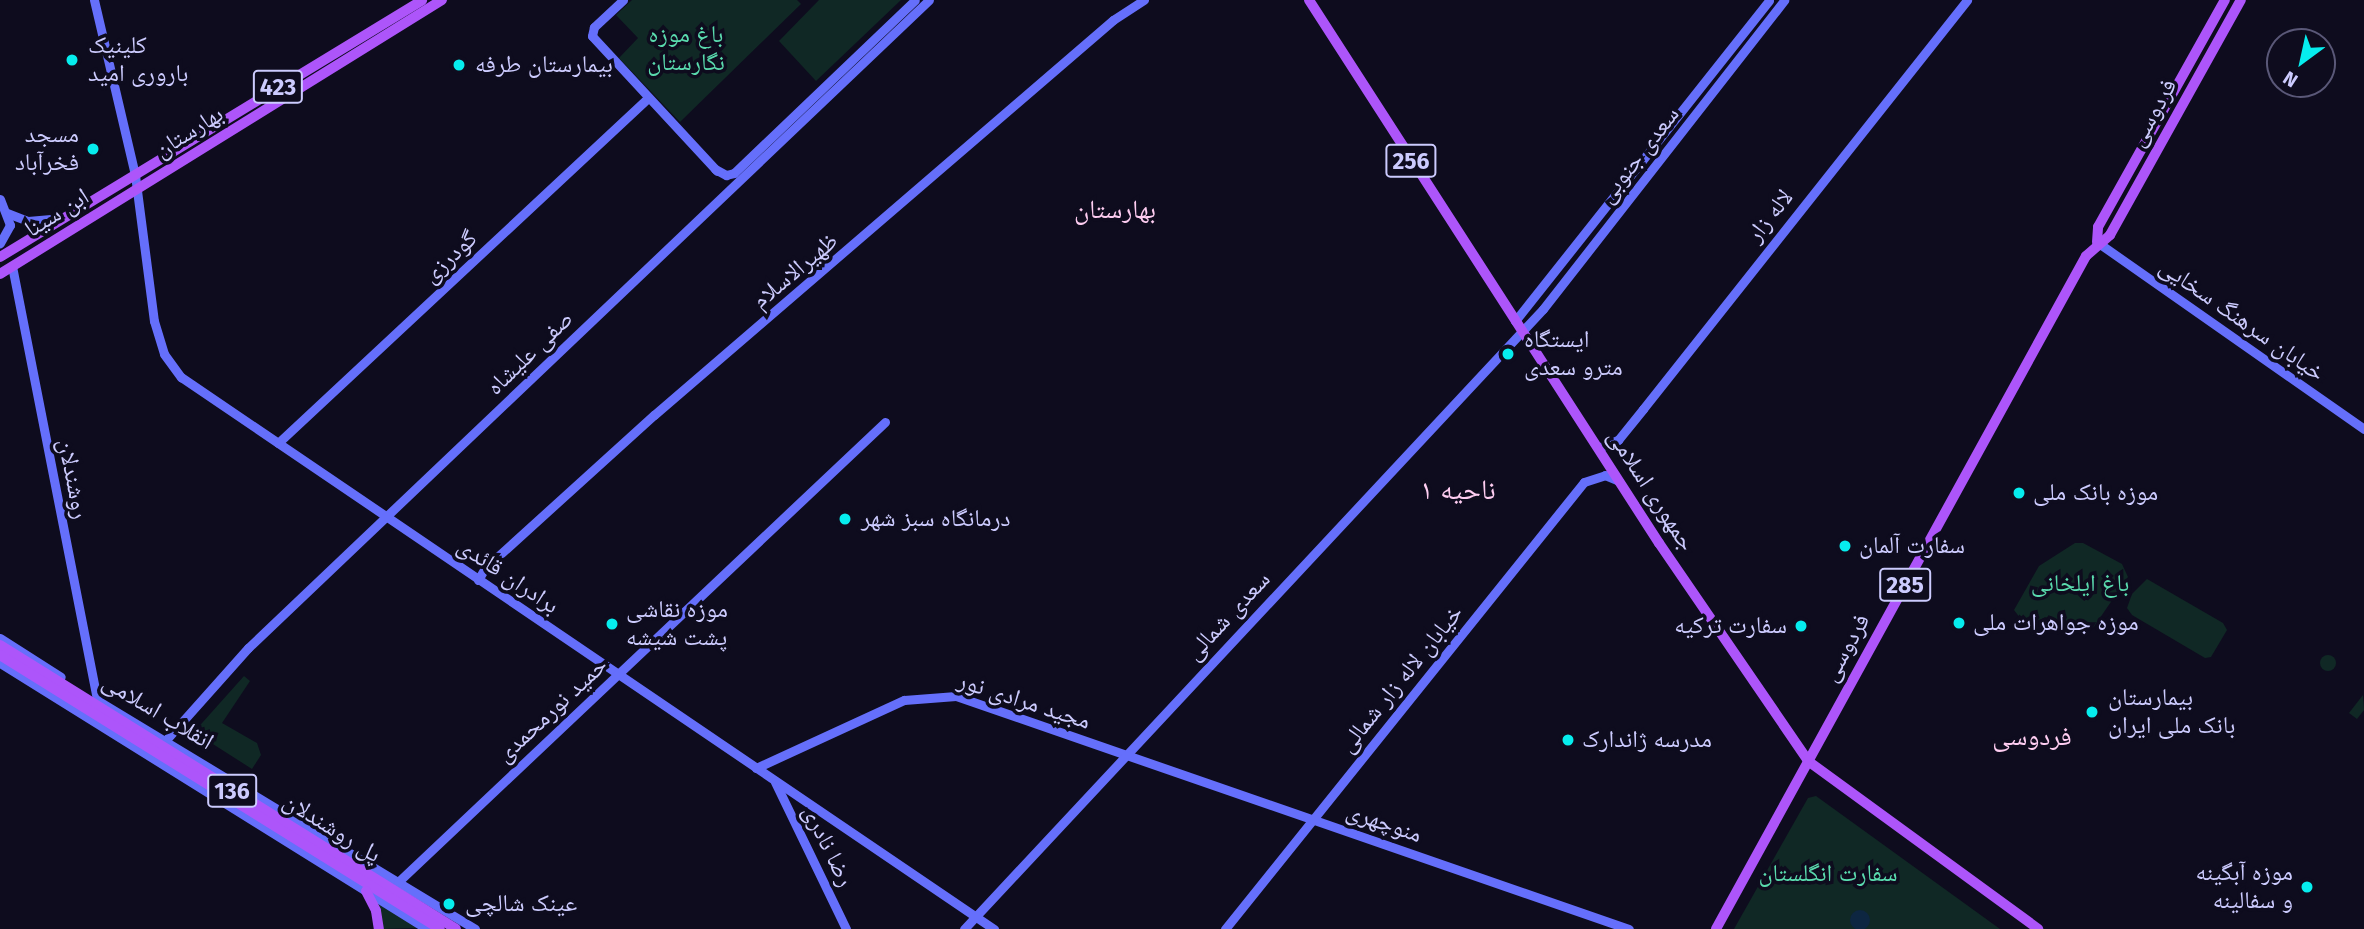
<!DOCTYPE html>
<meta charset="utf-8">
<style>
body{margin:0}
#map{position:relative;width:2364px;height:929px;overflow:hidden;background:#0e0c1e;font-family:"Fira Sans","Noto Naskh Arabic",sans-serif}
div>[style]{position:absolute}
.green>*{inset:0;background:#102825}
.round{border-radius:50%}
.water>*{inset:0;background:#0d2641}
.secondary>*{height:9px;margin:-4.5px;padding:0 4.5px;transform-origin:4.5px;border-radius:4.5px;background:#656ffb}
.primary>*{height:10px;margin:-5px;padding:0 5px;transform-origin:5px;border-radius:5px;background:#ad55fa}
.dots>*{width:19px;height:19px;translate:-50% -50%;box-sizing:border-box;border:4px solid #0e0c1e;border-radius:50%}
span{translate:-50% -50%;white-space:nowrap;text-align:center;line-height:1.15;-webkit-text-stroke:7px #0e0c1e;paint-order:stroke}
.shield-label span{padding:2px 5px;background:#0e0c1e;border:2px solid;border-radius:5px;-webkit-text-stroke-width:0}
.shield-label{font-size:23px;color:#cccbfe;font-weight:700}
.park-label{font-size:24px;color:#5adbae}
.poi-label{font-size:24px;color:#cccbfe}
.left{translate:0 -50%;text-align:left}
.right{translate:-100% -50%;text-align:right}
.street-label{font-size:24px;color:#cccbfe}
.neighbourhood-label{font-size:26px;color:#fecdf1}
.quarter-label{font-size:28px;color:#fecdf1}
.north{position:absolute;left:2266px;top:28px;width:70px;height:70px;box-sizing:border-box;background:#0e0c1e;border:2px solid #5a5878;border-radius:50%;rotate:213deg;font-size:19px;font-weight:700;line-height:28px;text-align:center;color:#cccbfe}
.north::after{content:'';display:block;margin:auto;width:24px;height:32px;background:#06edee;clip-path:polygon(50% 0,100% 100%,50% 72%,0 100%)}
</style>
<div id="map">
<div class="green">
<div style="clip-path:polygon(632px 0,797px 0,801px 4px,680px 122px,619px 58px,638px 38px,616px 15px)"></div>
<div style="clip-path:polygon(819px 0,901px 0,816px 81px,779px 41px)"></div>
<div style="clip-path:polygon(2075px 543px,2083px 543px,2122px 564px,2128px 577px,2093px 628px,2080px 621px,2075px 629px,2050px 616px,2036px 621px,2033px 635px,2014px 610px,2039px 566px)"></div>
<div style="clip-path:polygon(2147px 579px,2223px 623px,2227px 630px,2211px 657px,2205px 658px,2132px 615px,2127px 608px,2132px 594px)"></div>
<div class="round" style="left:2320px;top:655px;width:16px;height:16px"></div>
<div style="clip-path:polygon(244px 676px,250px 681px,222px 723px,257px 743px,261px 755px,252px 769px,194px 732px)"></div>
<div style="clip-path:polygon(2363px 695px,2364px 710px,2357px 719px,2349px 713px)"></div>
<div style="clip-path:polygon(1816px 796px,2000px 929px,1734px 929px,1808px 798px)"></div>
<div style="clip-path:polygon(376px 902px,418px 928px,381px 929px)"></div>
</div>
<div class="water">
<div class="round" style="left:1850px;top:910px;width:20px;height:20px"></div>
</div>
<div class="secondary">
<div style="left:94px;top:0;width:180px;rotate:76.8deg"></div>
<div style="left:135px;top:175px;width:147px;rotate:82.6deg"></div>
<div style="left:154px;top:321px;width:34px;rotate:73deg"></div>
<div style="left:164px;top:354px;width:29px;rotate:54deg"></div>
<div style="left:181px;top:377px;width:983px;rotate:34.18deg"></div>
<div style="left:623px;top:0;width:40px;rotate:137deg"></div>
<div style="left:594px;top:27px;width:9px;rotate:103deg"></div>
<div style="left:592px;top:36px;width:184px;rotate:47.2deg"></div>
<div style="left:715px;top:169px;width:13px;rotate:29deg"></div>
<div style="left:726px;top:175px;width:8px;rotate:-14deg"></div>
<div style="left:734px;top:173px;width:250px;rotate:-43.7deg"></div>
<div style="left:0;top:199px;width:28px;rotate:69deg"></div>
<div style="left:10px;top:225px;width:21px;rotate:119deg"></div>
<div style="left:7px;top:213px;width:22px;rotate:21deg"></div>
<div style="left:28px;top:221px;width:34px;rotate:-5deg"></div>
<div style="left:2097px;top:242px;width:326px;rotate:35deg"></div>
<div style="left:12px;top:266px;width:446px;rotate:78.9deg"></div>
<div style="left:1515px;top:321px;width:409px;rotate:-51.6deg"></div>
<div style="left:278px;top:443px;width:506px;rotate:-43deg"></div>
<div style="left:1598px;top:448px;width:22px;rotate:-22deg"></div>
<div style="left:1618px;top:440px;width:40px;rotate:-51deg"></div>
<div style="left:1643px;top:409px;width:522px;rotate:-51.61deg"></div>
<div style="left:478px;top:580px;width:14px;rotate:-60deg"></div>
<div style="left:485px;top:568px;width:228px;rotate:-42.2deg"></div>
<div style="left:654px;top:415px;width:606px;rotate:-40.71deg"></div>
<div style="left:1113px;top:20px;width:37px;rotate:-33deg"></div>
<div style="left:0;top:638px;width:72px;rotate:32.6deg"></div>
<div style="left:0;top:663px;width:503px;rotate:31.92deg"></div>
<div style="left:97px;top:700px;width:442px;rotate:31.2deg"></div>
<div style="left:165px;top:741px;width:125px;rotate:-48.3deg"></div>
<div style="left:248px;top:648px;width:940px;rotate:-43.58deg"></div>
<div style="left:756px;top:768px;width:163px;rotate:-24.7deg"></div>
<div style="left:904px;top:700px;width:52px;rotate:-4.4deg"></div>
<div style="left:956px;top:696px;width:712px;rotate:19.1deg"></div>
<div style="left:775px;top:782px;width:163px;rotate:64.2deg"></div>
<div style="left:398px;top:882px;width:670px;rotate:-43.37deg"></div>
<div style="left:964px;top:929px;width:848px;rotate:-46.96deg"></div>
<div style="left:1543px;top:309px;width:392px;rotate:-52deg"></div>
<div style="left:1225px;top:929px;width:573px;rotate:-51.23deg"></div>
<div style="left:1584px;top:482px;width:22px;rotate:-18deg"></div>
<div style="left:1605px;top:475px;width:15px;rotate:23deg"></div>
</div>
<div class="primary">
<div style="left:1309px;top:0;width:646px;rotate:57.2deg"></div>
<div style="left:1659px;top:543px;width:264px;rotate:55.6deg"></div>
<div style="left:1808px;top:761px;width:285px;rotate:36.1deg"></div>
<div style="left:2097px;top:242px;width:15px;rotate:-86deg"></div>
<div style="left:2098px;top:227px;width:260px;rotate:-60.8deg"></div>
<div style="left:0;top:257px;width:494px;rotate:-31.3deg"></div>
<div style="left:0;top:274px;width:520px;rotate:-31.8deg"></div>
<div style="left:0;top:645px;width:537px;rotate:31.91deg"></div>
<div style="left:0;top:655px;width:518px;rotate:31.91deg"></div>
<div style="left:366px;top:891px;width:22px;rotate:63deg"></div>
<div style="left:376px;top:911px;width:18px;rotate:81deg"></div>
<div style="left:1716px;top:929px;width:768px;rotate:-61.2deg"></div>
<div style="left:2086px;top:256px;width:32px;rotate:-41deg"></div>
<div style="left:2110px;top:235px;width:269px;rotate:-60.9deg"></div>
</div>
<div class="dots">
<div style="left:72px;top:60px;background:#06edee"></div>
<div style="left:459px;top:65px;background:#06edee"></div>
<div style="left:93px;top:149px;background:#06edee"></div>
<div style="left:1508px;top:354px;background:#06edee"></div>
<div style="left:2019px;top:493px;background:#06edee"></div>
<div style="left:845px;top:519px;background:#06edee"></div>
<div style="left:1845px;top:546px;background:#06edee"></div>
<div style="left:1959px;top:623px;background:#06edee"></div>
<div style="left:612px;top:624px;background:#06edee"></div>
<div style="left:1801px;top:626px;background:#06edee"></div>
<div style="left:2092px;top:712px;background:#06edee"></div>
<div style="left:1568px;top:740px;background:#06edee"></div>
<div style="left:2307px;top:887px;background:#06edee"></div>
<div style="left:449px;top:904px;background:#06edee"></div>
</div>
<div class="shield-label">
<span style="left:278px;top:87px">423</span>
<span style="left:1411px;top:161px">256</span>
<span style="left:1905px;top:585px">285</span>
<span style="left:232px;top:791px">136</span>
</div>
<div class="park-label">
<span style="left:686px;top:49px">باغ موزه<br>نگارستان</span>
<span style="left:2080px;top:584px">باغ ایلخانی</span>
<span style="left:1828px;top:874px">سفارت انگلستان</span>
</div>
<div class="poi-label">
<span class="left" style="left:88px;top:60px">کلینیک<br>باروری امید</span>
<span class="left" style="left:475px;top:65px">بیمارستان طرفه</span>
<span class="right" style="left:79px;top:149px">مسجد<br>فخرآباد</span>
<span class="left" style="left:1524px;top:354px">ایستگاه<br>مترو سعدی</span>
<span class="left" style="left:2033px;top:493px">موزه بانک ملی</span>
<span class="left" style="left:861px;top:519px">درمانگاه سبز شهر</span>
<span class="left" style="left:1859px;top:546px">سفارت آلمان</span>
<span class="left" style="left:626px;top:624px">موزه نقاشی<br>پشت شیشه</span>
<span class="left" style="left:1973px;top:623px">موزه جواهرات ملی</span>
<span class="right" style="left:1787px;top:626px">سفارت ترکیه</span>
<span class="left" style="left:2108px;top:712px">بیمارستان<br>بانک ملی ایران</span>
<span class="left" style="left:1582px;top:740px">مدرسه ژاندارک</span>
<span class="right" style="left:2293px;top:887px">موزه آبگینه<br>و سفالینه</span>
<span class="left" style="left:465px;top:904px">عينک شالچی</span>
</div>
<div class="street-label">
<span style="left:2153px;top:113px;rotate:-61deg">فردوسی</span>
<span style="left:189px;top:132px;rotate:-32deg">بهارستان</span>
<span style="left:1639px;top:155px;rotate:-52deg">سعدی جنوبی</span>
<span style="left:57px;top:213px;rotate:-32deg">ابن سینا</span>
<span style="left:1770px;top:216px;rotate:-52deg">لاله زار</span>
<span style="left:450px;top:257px;rotate:-43deg">گودرزی</span>
<span style="left:795px;top:271px;rotate:-40deg">ظهیرالاسلام</span>
<span style="left:2242px;top:320px;rotate:35deg">خیابان سرهنگ سخایی</span>
<span style="left:530px;top:353px;rotate:-44deg">صفی علیشاه</span>
<span style="left:73px;top:479px;rotate:79deg">روشندلان</span>
<span style="left:1651px;top:490px;rotate:57deg">جمهوری اسلامی</span>
<span style="left:508px;top:576px;rotate:34deg">برادران قائدی</span>
<span style="left:1228px;top:616px;rotate:-47deg">سعدی شمالی</span>
<span style="left:1846px;top:648px;rotate:-61deg">فردوسی</span>
<span style="left:1401px;top:679px;rotate:-51deg">خیابان لاله زار شمالی</span>
<span style="left:1024px;top:701px;rotate:18deg">مجید مرادی نور</span>
<span style="left:552px;top:710px;rotate:-43deg">حمید نورمحمدی</span>
<span style="left:158px;top:712px;rotate:31deg">انقلاب اسلامی</span>
<span style="left:1384px;top:823px;rotate:19deg">منوچهری</span>
<span style="left:332px;top:828px;rotate:32deg">پل روشندلان</span>
<span style="left:828px;top:846px;rotate:64deg">رضا نادری</span>
</div>
<div class="neighbourhood-label">
<span style="left:1115px;top:210px">بهارستان</span>
<span style="left:2032px;top:737px">فردوسی</span>
</div>
<div class="quarter-label">
<span style="left:1458px;top:490px">ناحیه ۱</span>
</div>
<div class="north">N</div>
</div>
